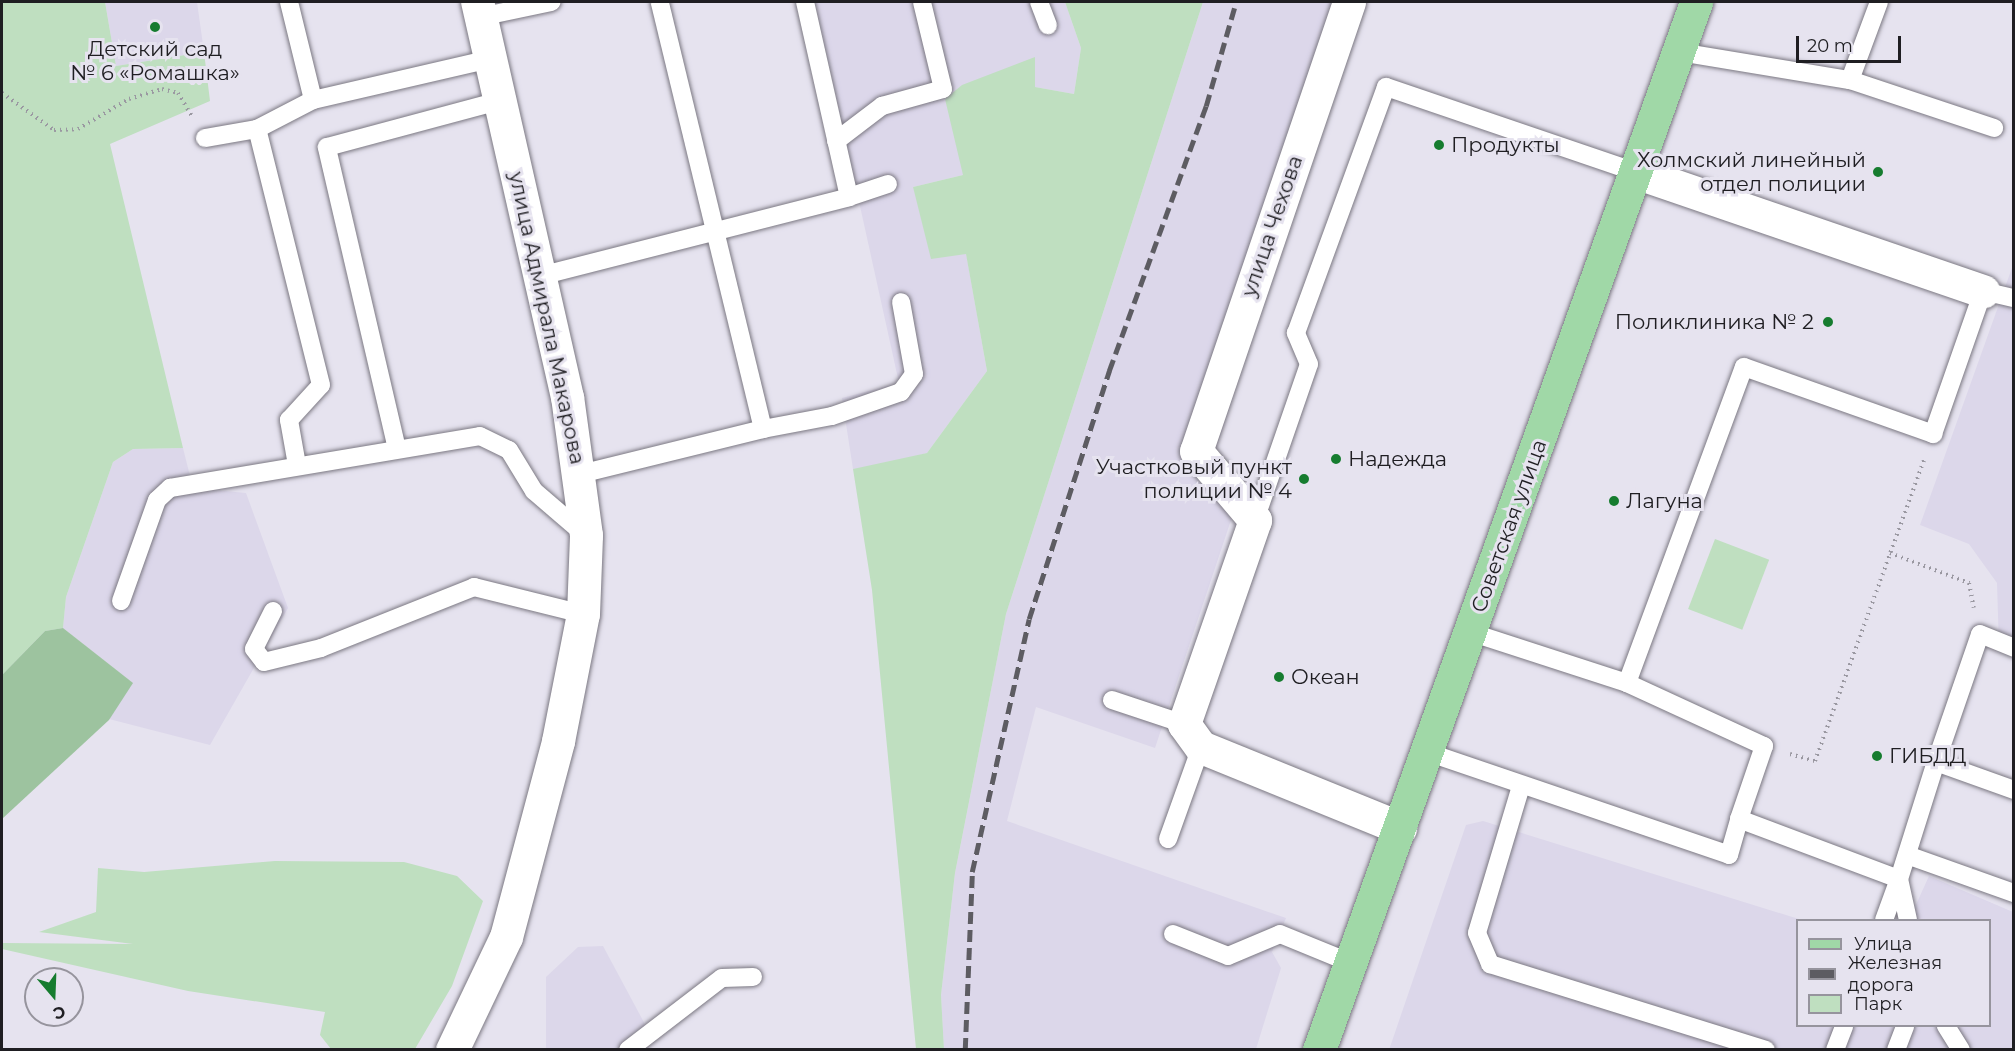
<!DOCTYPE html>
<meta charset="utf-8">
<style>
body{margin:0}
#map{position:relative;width:2015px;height:1051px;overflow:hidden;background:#e6e3ef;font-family:Montserrat,sans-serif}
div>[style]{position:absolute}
.built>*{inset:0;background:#dcd7ea}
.green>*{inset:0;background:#bfdfc0;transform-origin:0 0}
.forest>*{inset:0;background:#9dc39f}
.path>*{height:4px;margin-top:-2px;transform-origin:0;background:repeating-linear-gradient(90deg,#9a98a1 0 1.5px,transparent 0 6px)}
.roads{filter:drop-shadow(0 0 2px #7b7882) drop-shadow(0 0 2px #7b7882)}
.lane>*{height:18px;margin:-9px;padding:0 9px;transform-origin:9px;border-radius:9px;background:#fff}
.street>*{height:33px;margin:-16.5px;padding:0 16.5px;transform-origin:16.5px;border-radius:16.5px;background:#fff}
.secondary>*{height:33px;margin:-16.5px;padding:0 16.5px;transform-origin:16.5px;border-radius:16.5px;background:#fff}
.primary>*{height:33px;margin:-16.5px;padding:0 16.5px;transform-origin:16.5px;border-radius:16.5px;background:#a0d8a7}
.rail>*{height:4.5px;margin-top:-2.25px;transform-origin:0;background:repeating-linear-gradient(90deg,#5d5c62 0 12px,transparent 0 18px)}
.dots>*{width:16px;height:16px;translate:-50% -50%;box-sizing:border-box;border:3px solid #e6e3ef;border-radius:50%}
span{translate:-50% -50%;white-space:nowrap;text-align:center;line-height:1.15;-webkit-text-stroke:6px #e6e3ef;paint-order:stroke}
.poi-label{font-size:21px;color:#1f1e22}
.left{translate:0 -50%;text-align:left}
.right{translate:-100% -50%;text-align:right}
.street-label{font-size:21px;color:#1f1e22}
.frame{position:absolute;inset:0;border:3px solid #1f1e22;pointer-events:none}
.legend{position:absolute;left:1796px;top:919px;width:195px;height:108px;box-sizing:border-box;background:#e6e3ef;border:2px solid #96949d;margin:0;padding:8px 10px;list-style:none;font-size:18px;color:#1f1e22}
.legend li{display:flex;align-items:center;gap:12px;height:30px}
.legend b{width:30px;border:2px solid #96949d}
.north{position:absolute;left:24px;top:967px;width:60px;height:60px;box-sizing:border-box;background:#e6e3ef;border:2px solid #96949d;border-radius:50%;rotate:161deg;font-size:16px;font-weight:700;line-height:24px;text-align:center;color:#1f1e22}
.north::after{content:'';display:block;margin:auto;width:21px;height:27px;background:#167c2f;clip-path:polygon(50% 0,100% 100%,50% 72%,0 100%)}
.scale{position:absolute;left:1796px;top:36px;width:105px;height:27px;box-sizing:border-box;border:3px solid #1f1e22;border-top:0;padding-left:8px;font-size:18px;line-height:21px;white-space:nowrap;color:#1f1e22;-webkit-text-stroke:4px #e6e3ef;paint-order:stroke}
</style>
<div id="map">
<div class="built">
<div style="clip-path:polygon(105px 2px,197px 2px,204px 52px,116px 66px)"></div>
<div style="clip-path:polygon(815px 2px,1065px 2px,1081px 48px,1074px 94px,1035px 87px,1035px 57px,963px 175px,913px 187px,966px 253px,987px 371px,927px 453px,874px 468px,853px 469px,842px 398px,899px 383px)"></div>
<div style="clip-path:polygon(1203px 2px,1362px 2px,1204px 486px,1232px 517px,1155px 748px,1036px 707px,1007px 821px,1286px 918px,1272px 952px,1281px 968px,1256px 1049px,944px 1050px,941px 995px,955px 873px,1006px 614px)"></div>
<div style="clip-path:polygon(2013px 265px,2013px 654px,1999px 647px,1997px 583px,1969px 544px,1920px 525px)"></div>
<div style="clip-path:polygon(183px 448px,193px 488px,246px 493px,288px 608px,210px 745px,109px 719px,132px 683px,63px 628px,66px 597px,113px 462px,133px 449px)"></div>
<div style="clip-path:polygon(1483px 821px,1802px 920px,1798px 920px,1798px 1026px,1990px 1026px,1990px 920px,1909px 920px,1929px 876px,2013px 912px,2013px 1049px,1389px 1050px,1466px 825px)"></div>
<div style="clip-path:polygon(603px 946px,647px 1028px,649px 1049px,546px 1050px,546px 977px,578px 947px)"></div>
</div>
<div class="green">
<div style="clip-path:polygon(2px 2px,105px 2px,116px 66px,204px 52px,210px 101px,110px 144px,183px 448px,133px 449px,113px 462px,66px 597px,63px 628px,45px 631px,2px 675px)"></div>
<div style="clip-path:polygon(1065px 2px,1203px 2px,1006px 614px,955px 873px,941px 995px,944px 1049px,916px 1049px,872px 590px,853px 469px,927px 453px,987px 371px,966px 254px,931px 259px,913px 187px,963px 175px,945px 99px,962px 85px,1035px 57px,1035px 87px,1074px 94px,1081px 48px)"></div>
<div style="left:1715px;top:539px;width:58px;height:75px;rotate:21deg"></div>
<div style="clip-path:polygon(275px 861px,404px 862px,457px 876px,483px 901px,452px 986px,415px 1049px,331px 1049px,320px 1035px,325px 1012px,188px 991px,2px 949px,2px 943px,133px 944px,39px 932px,96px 912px,98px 868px,144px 872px)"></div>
</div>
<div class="forest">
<div style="clip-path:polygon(63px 628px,133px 683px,109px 720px,2px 819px,2px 675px,45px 631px)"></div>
</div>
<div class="path">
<div style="left:2px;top:93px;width:64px;rotate:35.4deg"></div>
<div style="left:54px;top:130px;width:24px;rotate:-2deg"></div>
<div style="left:78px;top:129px;width:59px;rotate:-30.5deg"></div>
<div style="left:129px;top:99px;width:34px;rotate:-17deg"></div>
<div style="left:162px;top:89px;width:16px;rotate:14deg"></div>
<div style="left:178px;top:93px;width:26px;rotate:59deg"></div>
<div style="left:1890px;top:553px;width:85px;rotate:20.8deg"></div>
<div style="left:1969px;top:583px;width:25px;rotate:79deg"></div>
<div style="left:1790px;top:754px;width:26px;rotate:16deg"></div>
<div style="left:1815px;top:761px;width:320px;rotate:-70.1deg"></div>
</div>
<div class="roads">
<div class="lane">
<div style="left:289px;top:2px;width:101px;rotate:76.2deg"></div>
<div style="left:313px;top:100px;width:182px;rotate:-13deg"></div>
<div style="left:1039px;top:2px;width:25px;rotate:69deg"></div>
<div style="left:480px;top:17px;width:73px;rotate:-11.9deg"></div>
<div style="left:1680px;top:52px;width:172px;rotate:9.4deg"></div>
<div style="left:1850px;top:80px;width:152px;rotate:18.4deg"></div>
<div style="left:1850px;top:80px;width:83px;rotate:-69.6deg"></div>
<div style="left:205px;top:138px;width:53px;rotate:-9.8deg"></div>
<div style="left:836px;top:141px;width:58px;rotate:-37.3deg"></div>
<div style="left:882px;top:106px;width:63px;rotate:-15.6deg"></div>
<div style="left:943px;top:89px;width:89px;rotate:-103.6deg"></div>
<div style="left:849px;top:197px;width:41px;rotate:-18.4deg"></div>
<div style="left:540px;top:276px;width:319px;rotate:-14.3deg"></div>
<div style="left:849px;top:197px;width:200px;rotate:-102.7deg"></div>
<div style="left:763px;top:429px;width:70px;rotate:-10.7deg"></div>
<div style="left:832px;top:416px;width:73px;rotate:-19.2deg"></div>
<div style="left:901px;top:392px;width:22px;rotate:-54deg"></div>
<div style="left:914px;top:374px;width:73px;rotate:-100.2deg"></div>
<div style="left:397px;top:449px;width:310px;rotate:-103.1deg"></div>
<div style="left:327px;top:147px;width:178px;rotate:-15deg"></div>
<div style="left:297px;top:465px;width:46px;rotate:-100.1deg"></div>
<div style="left:289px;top:420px;width:47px;rotate:-47.6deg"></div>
<div style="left:321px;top:385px;width:264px;rotate:-104deg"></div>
<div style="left:257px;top:129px;width:63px;rotate:-27.4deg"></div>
<div style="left:580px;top:474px;width:188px;rotate:-13.8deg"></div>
<div style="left:763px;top:429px;width:439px;rotate:-103.6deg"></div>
<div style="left:1255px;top:520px;width:165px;rotate:-70.9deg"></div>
<div style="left:1309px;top:364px;width:34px;rotate:-113deg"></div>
<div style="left:1296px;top:333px;width:262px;rotate:-69.9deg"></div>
<div style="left:1386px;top:87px;width:266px;rotate:18.8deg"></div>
<div style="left:121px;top:601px;width:107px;rotate:-70.4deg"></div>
<div style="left:157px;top:500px;width:18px;rotate:-43deg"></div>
<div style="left:170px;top:488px;width:314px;rotate:-9.5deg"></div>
<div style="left:480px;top:436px;width:32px;rotate:26deg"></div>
<div style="left:509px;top:450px;width:48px;rotate:58.6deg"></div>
<div style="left:534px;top:491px;width:66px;rotate:40.7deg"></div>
<div style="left:273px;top:611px;width:42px;rotate:116.6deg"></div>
<div style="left:254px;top:649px;width:16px;rotate:52deg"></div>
<div style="left:264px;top:662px;width:59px;rotate:-13.8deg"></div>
<div style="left:321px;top:648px;width:165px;rotate:-21.7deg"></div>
<div style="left:474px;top:587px;width:112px;rotate:13.9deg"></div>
<div style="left:1470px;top:632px;width:165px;rotate:18deg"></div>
<div style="left:1627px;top:683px;width:337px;rotate:-69.7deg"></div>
<div style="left:1744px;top:367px;width:201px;rotate:19.5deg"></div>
<div style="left:1933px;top:434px;width:151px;rotate:-70.7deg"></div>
<div style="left:1983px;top:291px;width:32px;rotate:13deg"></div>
<div style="left:1627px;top:683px;width:151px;rotate:24.7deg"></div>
<div style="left:1764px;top:746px;width:77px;rotate:108.9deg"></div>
<div style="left:1112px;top:700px;width:76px;rotate:18.4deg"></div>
<div style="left:1427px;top:752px;width:319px;rotate:18.8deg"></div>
<div style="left:1729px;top:855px;width:37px;rotate:-74deg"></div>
<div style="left:1739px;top:819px;width:171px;rotate:20.6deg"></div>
<div style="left:1899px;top:879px;width:123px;rotate:-72.5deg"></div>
<div style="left:1936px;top:762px;width:83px;rotate:19.7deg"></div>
<div style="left:1936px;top:762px;width:135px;rotate:-71deg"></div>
<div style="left:1980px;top:634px;width:37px;rotate:22deg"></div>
<div style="left:1521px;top:786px;width:153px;rotate:106.7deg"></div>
<div style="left:1477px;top:933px;width:34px;rotate:67deg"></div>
<div style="left:1490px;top:964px;width:289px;rotate:17.3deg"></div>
<div style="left:1168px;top:839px;width:98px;rotate:-70.3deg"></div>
<div style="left:1907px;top:855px;width:114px;rotate:19.6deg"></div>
<div style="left:1899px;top:879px;width:42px;rotate:77.6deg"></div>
<div style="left:1884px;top:920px;width:44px;rotate:-69.9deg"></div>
<div style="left:1173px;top:934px;width:59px;rotate:21.8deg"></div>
<div style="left:1228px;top:956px;width:56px;rotate:-22.9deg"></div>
<div style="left:1280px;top:934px;width:77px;rotate:22.2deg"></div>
<div style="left:1946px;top:1026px;width:28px;rotate:58deg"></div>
<div style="left:628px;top:1050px;width:118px;rotate:-37.5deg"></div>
<div style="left:722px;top:978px;width:31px;rotate:-2deg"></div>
<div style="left:1835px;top:1050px;width:26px;rotate:-69deg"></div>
<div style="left:1896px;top:1050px;width:26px;rotate:-69deg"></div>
</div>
<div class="street">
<div style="left:1349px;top:2px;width:474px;rotate:108.8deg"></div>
<div style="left:1196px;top:451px;width:91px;rotate:49.5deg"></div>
<div style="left:1255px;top:520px;width:216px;rotate:109.2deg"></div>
<div style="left:1184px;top:724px;width:29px;rotate:54deg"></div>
<div style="left:1201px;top:747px;width:215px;rotate:22.1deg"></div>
<div style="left:1638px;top:173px;width:365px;rotate:18.9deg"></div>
</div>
<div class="secondary">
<div style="left:452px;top:1050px;width:125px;rotate:-64.5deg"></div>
<div style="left:506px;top:937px;width:203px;rotate:-75.1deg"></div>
<div style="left:558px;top:741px;width:129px;rotate:-78.9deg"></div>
<div style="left:583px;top:614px;width:79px;rotate:-87.8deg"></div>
<div style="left:586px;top:535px;width:139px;rotate:-97.8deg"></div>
<div style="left:567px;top:397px;width:405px;rotate:-102.8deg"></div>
</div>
<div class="primary">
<div style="left:1319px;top:1050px;width:1114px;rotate:-70.21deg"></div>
</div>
</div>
<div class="rail">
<div style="left:965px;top:1050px;width:178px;rotate:-87.7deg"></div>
<div style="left:972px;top:872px;width:259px;rotate:-77.3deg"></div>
<div style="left:1029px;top:619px;width:261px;rotate:-72.1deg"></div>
<div style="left:1109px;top:371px;width:282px;rotate:-69.9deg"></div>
<div style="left:1206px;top:106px;width:108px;rotate:-73.9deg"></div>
</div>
<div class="dots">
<div style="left:155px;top:27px;background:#167c2f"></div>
<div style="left:1439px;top:145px;background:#167c2f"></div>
<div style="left:1878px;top:172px;background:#167c2f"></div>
<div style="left:1828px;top:322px;background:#167c2f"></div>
<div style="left:1336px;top:459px;background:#167c2f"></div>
<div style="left:1304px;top:479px;background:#167c2f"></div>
<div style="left:1614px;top:501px;background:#167c2f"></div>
<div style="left:1279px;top:677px;background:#167c2f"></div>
<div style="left:1877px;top:756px;background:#167c2f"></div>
</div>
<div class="poi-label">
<span style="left:155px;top:61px">Детский сад<br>№ 6 «Ромашка»</span>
<span class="left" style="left:1451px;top:145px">Продукты</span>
<span class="right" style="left:1866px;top:172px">Холмский линейный<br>отдел полиции</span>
<span class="right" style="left:1814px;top:322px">Поликлиника № 2</span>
<span class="left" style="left:1348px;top:459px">Надежда</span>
<span class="right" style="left:1292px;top:479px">Участковый пункт<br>полиции № 4</span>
<span class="left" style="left:1626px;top:501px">Лагуна</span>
<span class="left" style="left:1291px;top:677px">Океан</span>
<span class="left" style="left:1889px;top:756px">ГИБДД</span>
</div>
<div class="street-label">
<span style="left:1272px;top:226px;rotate:-71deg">улица Чехова</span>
<span style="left:547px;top:318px;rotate:78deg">улица Адмирала Макарова</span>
<span style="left:1509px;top:526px;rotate:-70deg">Советская улица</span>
</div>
<div class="frame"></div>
<ul class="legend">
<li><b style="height:8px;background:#a0d8a7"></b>Улица</li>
<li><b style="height:8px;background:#5d5c62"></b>Железная дорога</li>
<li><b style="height:16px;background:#bfdfc0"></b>Парк</li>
</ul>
<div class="north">С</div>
<div class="scale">20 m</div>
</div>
